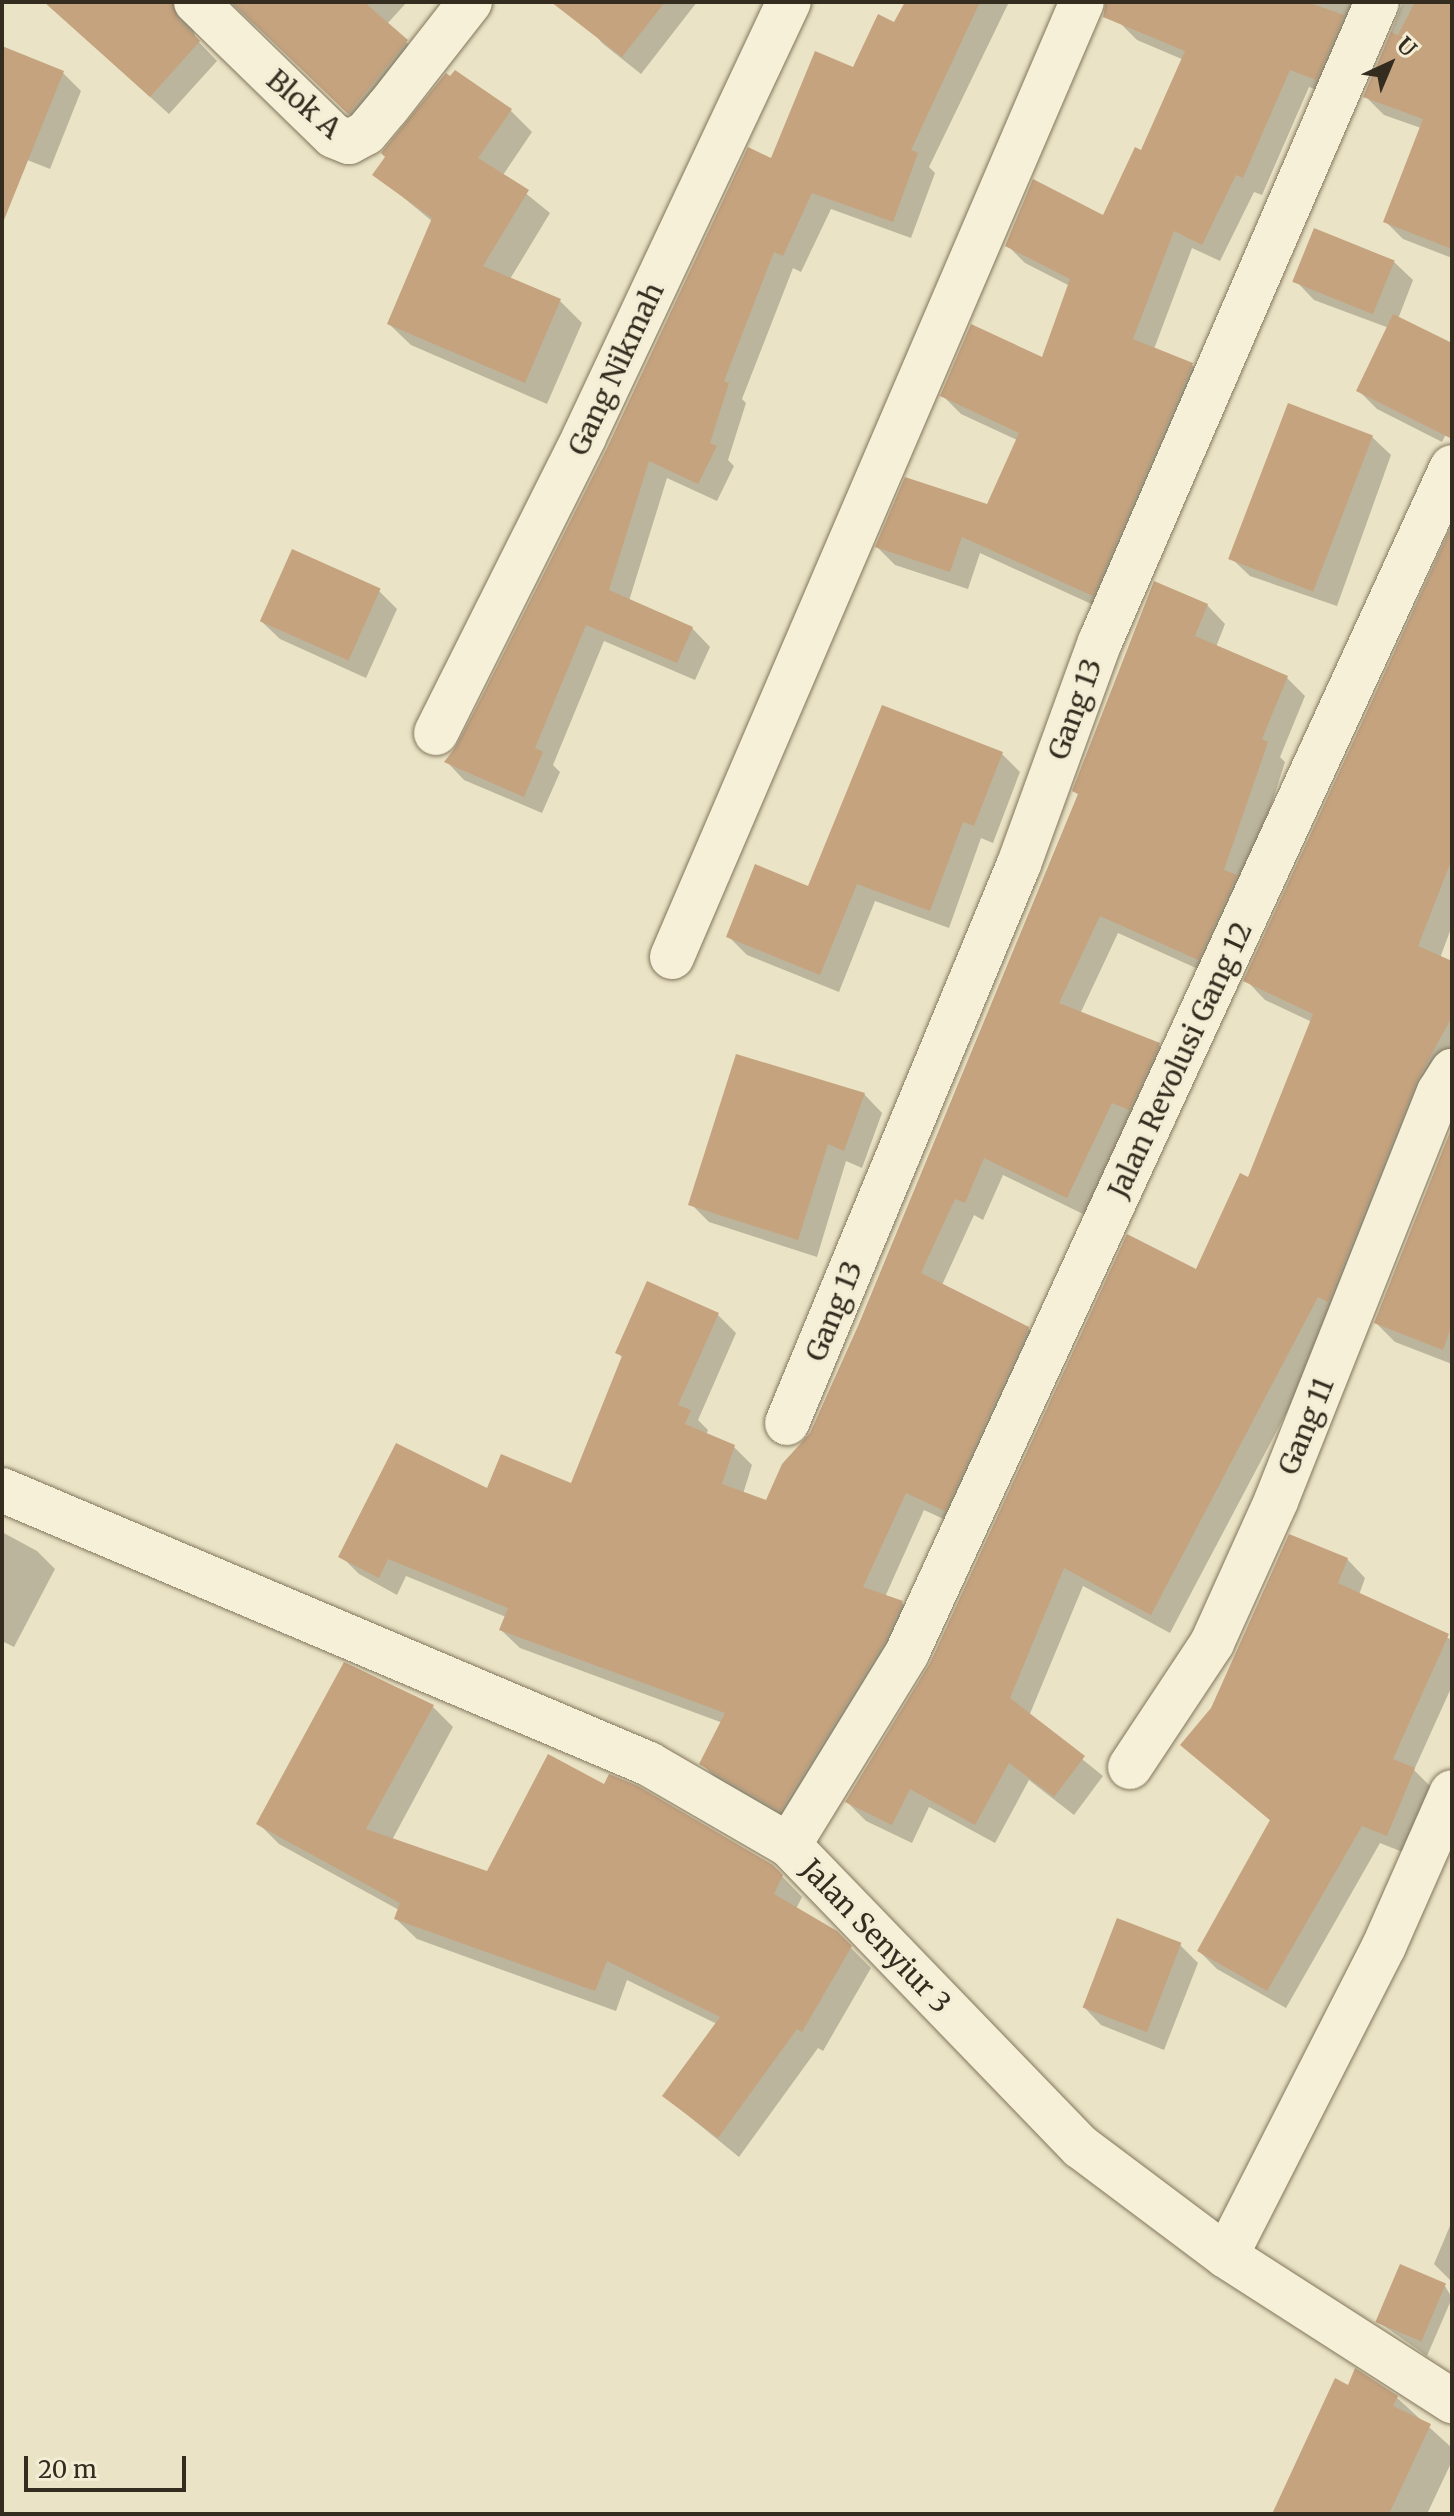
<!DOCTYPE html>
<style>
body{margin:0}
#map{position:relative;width:1454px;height:2516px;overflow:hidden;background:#eae3c5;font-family:Merriweather,serif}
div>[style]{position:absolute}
.shadow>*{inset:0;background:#0003}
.building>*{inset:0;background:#c5a37f;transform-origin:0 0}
.roads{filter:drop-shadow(0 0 2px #83765d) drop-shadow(0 0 2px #83765d)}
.street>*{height:44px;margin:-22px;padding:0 22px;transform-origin:22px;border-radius:22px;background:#f6f0d8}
span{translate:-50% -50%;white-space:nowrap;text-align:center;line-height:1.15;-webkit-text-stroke:6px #f2edd4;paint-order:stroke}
.street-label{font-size:28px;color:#352c20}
.frame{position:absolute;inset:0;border:4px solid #352c20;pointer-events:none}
.north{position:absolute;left:1350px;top:24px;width:80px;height:80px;-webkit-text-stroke:6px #f2edd4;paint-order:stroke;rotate:44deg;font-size:22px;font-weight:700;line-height:32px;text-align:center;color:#352c20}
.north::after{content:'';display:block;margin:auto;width:28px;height:36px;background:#352c20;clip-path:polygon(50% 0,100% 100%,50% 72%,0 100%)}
.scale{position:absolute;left:24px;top:2456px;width:162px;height:36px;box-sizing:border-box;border:4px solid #352c20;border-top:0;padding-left:10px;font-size:24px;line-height:28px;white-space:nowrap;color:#352c20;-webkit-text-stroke:6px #f2edd4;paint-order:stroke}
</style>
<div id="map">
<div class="shadow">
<div style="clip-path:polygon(45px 2px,197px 2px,189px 16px,196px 39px,217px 61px,169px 114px)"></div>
<div style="clip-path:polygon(230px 2px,407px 2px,387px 24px,425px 60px,367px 131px)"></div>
<div style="clip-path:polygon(568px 2px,697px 2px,641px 74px,602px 43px)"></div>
<div style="clip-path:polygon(907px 2px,1009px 2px,929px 167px,935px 173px,911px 238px,831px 209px,801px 272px,793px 268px,742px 399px,746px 403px,728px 460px,734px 466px,717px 501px,667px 478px,629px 601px,692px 628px,710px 647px,695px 680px,604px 641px,553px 765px,560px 772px,542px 813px,464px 780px,447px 762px,772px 161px,895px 25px)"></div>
<div style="clip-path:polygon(1127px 2px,1379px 2px,1334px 96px,1309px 87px,1262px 195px,1254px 192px,1220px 261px,1192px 248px,1154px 349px,1192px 365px,1210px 383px,1111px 613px,980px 553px,968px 589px,895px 565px,877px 547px,988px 507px,1017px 440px,961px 414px,942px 395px,1043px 360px,1070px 286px,1025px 263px,1007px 245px,1104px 218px,1142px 152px,1184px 60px,1137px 40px,1119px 22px)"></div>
<div style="clip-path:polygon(1403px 2px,1452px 2px,1452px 258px,1403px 239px,1385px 221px,1421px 128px,1384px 115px,1365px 96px)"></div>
<div style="clip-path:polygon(2px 48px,63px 73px,81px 91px,50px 169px,2px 150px)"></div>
<div style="clip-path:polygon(510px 110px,532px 132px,503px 175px,550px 213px,510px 279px,560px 301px,582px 323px,547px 404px,411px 345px,389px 324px,433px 222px,375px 174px)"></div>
<div style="clip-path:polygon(1394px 262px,1413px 280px,1398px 319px,1452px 345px,1452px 422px,1442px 442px,1377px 409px,1358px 390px,1389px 328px,1314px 300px,1296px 281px)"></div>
<div style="clip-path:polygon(1289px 405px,1372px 437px,1391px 455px,1337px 606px,1250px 576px,1231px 558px)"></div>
<div style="clip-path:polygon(1452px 524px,1452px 926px,1440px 958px,1452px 963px,1452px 1077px,1338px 1315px,1170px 1633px,1083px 1586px,1029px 1716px,1103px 1776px,1074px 1815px,1029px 1780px,995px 1843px,929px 1807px,912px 1843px,866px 1821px,847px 1802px,1197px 1271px,1249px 1180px,1312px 1022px,1265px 1000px,1246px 980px)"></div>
<div style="clip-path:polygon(293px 552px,379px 591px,397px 609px,366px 678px,280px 639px,261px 621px)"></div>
<div style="clip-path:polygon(1207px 605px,1225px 624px,1216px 647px,1287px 678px,1305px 696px,1280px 757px,1285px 762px,1216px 977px,1118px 933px,1080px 1014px,1159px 1045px,1177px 1063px,1085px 1215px,1003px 1175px,983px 1220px,974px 1215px,942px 1285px,1028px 1328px,1046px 1347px,963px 1528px,924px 1510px,885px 1597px,902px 1603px,920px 1621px,799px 1828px,720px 1782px,702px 1764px,723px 1723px,520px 1648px,501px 1630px,506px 1617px,406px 1576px,397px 1595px,359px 1574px,341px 1556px,488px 1491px,572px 1486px,623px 1358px,618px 1353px,718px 1315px,736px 1333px,698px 1420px,708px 1430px,706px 1435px,733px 1446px,752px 1465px,743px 1494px,767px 1503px,812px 1434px,860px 1327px,1079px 795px,1074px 791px)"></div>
<div style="clip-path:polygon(1002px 754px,1020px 772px,993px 843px,981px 838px,949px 928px,875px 901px,839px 992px,747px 955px,729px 937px,809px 888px)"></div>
<div style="clip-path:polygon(864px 1094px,882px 1113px,862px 1168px,846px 1161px,817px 1257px,709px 1222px,691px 1204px)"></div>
<div style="clip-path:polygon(1452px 1138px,1452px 1364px,1395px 1342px,1376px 1323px)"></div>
<div style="clip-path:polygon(2px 1532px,37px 1551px,55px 1569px,14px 1647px,2px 1641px)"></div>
<div style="clip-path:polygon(1347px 1559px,1365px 1578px,1359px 1595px,1452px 1640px,1452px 1686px,1414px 1770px,1432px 1788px,1405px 1853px,1380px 1843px,1286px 2008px,1217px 1969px,1199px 1951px,1272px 1822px,1182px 1745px)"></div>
<div style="clip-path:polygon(432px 1706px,453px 1727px,392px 1840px,488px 1874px,605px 1787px,772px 1866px,802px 1897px,796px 1909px,836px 1933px,871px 1968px,823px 2051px,818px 2048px,739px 2157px,664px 2096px,717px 2024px,627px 1980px,616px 2011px,417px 1939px,396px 1919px,399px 1910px,279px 1844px,259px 1824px)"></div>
<div style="clip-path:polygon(1180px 1945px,1198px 1963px,1164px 2050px,1101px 2025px,1083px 2006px)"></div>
<div style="clip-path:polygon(1452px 2221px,1452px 2282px,1434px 2264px)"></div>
<div style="clip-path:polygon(1445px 2286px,1452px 2298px,1427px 2356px,1377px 2321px)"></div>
<div style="clip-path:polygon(1349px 2387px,1396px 2397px,1452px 2448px,1452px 2461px,1427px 2514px,1274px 2514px)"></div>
</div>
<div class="building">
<div style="clip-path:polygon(44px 2px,172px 2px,178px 19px,200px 41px,150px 97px)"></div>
<div style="clip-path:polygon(232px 2px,364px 2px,408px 40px,348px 114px)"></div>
<div style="clip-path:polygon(551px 2px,665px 2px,622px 57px)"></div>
<div style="clip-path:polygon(905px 2px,980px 2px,911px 150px,918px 153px,893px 222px,812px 193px,783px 256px,774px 252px,724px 381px,729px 383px,710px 443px,717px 446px,698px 484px,649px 461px,609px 590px,693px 627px,677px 663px,586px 625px,535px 748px,543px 752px,524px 797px,444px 762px,458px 744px,607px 448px,748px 147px,771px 158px,815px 51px,853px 67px,878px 14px,894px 22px)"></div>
<div style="clip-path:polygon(1106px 2px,1307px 2px,1344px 15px,1316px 80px,1290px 70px,1243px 178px,1236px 175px,1202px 245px,1174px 231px,1133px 339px,1193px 363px,1093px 596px,962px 537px,950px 572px,875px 547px,905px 477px,987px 504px,1019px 433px,940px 396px,971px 324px,1042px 357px,1070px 279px,1005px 246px,1033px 179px,1103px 215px,1135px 147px,1141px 150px,1185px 51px,1103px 17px)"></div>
<div style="clip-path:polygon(1415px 2px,1452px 2px,1452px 249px,1383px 222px,1423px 119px,1363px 97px,1391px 32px,1398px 35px)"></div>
<div style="clip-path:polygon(2px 46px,64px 71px,4px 220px,2px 220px)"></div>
<div style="clip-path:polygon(455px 70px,512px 109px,478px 158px,529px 190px,483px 266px,561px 299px,525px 383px,387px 324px,432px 218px,372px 175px,385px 157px,381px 153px,446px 73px,450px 76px)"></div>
<div style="left:1314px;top:228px;width:87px;height:58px;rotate:22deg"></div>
<div style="clip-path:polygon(1393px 314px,1452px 343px,1452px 439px,1356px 391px)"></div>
<div style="left:1288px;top:403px;width:91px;height:167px;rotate:21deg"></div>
<div style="clip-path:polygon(1452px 527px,1452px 859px,1418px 946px,1452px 961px,1452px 1017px,1416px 1082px,1328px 1302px,1318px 1297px,1151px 1615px,1064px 1568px,1010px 1698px,1085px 1756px,1054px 1797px,1009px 1763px,975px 1825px,910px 1789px,892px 1825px,845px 1802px,930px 1663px,1127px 1234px,1196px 1269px,1240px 1173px,1248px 1177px,1313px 1014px,1243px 981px)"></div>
<div style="left:292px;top:549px;width:97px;height:79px;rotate:24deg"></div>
<div style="clip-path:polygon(1154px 581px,1208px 604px,1195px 636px,1288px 676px,1262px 739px,1268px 742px,1224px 870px,1237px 875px,1198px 960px,1100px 916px,1059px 1003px,1160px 1043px,1129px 1110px,1112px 1103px,1067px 1198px,984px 1158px,965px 1203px,955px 1199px,921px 1273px,1029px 1327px,945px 1511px,906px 1493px,863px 1587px,903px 1601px,885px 1641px,780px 1811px,699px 1764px,725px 1713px,499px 1630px,508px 1608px,388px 1559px,379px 1578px,338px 1557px,396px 1443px,487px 1488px,501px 1454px,571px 1483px,622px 1356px,615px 1353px,647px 1281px,719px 1313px,678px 1405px,691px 1410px,685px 1424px,735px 1445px,722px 1484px,766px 1500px,782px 1464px,810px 1433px,858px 1326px,1078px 794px,1072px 791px)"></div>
<div style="clip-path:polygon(882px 705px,1003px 752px,974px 826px,963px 822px,930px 911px,857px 884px,820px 975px,726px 937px,755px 864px,808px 886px)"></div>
<div style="clip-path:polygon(736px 1054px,865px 1093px,844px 1151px,828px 1144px,798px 1240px,688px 1205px)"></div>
<div style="clip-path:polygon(1452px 1127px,1452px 1325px,1443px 1350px,1374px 1323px)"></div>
<div style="clip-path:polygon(1289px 1534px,1348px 1558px,1338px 1583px,1449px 1634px,1393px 1759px,1415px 1768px,1387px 1836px,1362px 1826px,1267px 1991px,1197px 1951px,1270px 1820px,1180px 1745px,1211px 1708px)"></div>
<div style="clip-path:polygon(344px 1662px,434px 1705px,366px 1829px,487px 1871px,548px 1754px,604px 1784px,609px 1774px,638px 1786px,773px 1865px,783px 1875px,774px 1894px,837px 1931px,852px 1946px,802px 2032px,797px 2029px,718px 2138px,662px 2096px,720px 2017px,607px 1961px,595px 1991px,394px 1919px,400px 1903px,256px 1824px)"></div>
<div style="left:1117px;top:1918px;width:69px;height:96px;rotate:21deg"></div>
<div style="left:1400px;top:2264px;width:50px;height:63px;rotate:23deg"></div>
<div style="clip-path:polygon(1355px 2368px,1398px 2396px,1393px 2406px,1431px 2424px,1389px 2514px,1272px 2514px,1335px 2378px,1348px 2385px)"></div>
</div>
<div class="roads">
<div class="street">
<div style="left:196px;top:2px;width:192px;rotate:44.2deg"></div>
<div style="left:334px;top:136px;width:16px;rotate:22deg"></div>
<div style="left:349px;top:142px;width:19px;rotate:-28deg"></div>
<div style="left:366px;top:133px;width:34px;rotate:-50deg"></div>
<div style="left:388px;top:107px;width:133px;rotate:-52deg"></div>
<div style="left:436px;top:733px;width:331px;rotate:-63.4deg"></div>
<div style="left:584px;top:437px;width:481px;rotate:-64.8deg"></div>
<div style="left:672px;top:957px;width:1039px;rotate:-66.77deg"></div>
<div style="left:787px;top:1423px;width:605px;rotate:-67.46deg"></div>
<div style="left:1019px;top:864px;width:236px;rotate:-70deg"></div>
<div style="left:1100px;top:642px;width:697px;rotate:-66.6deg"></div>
<div style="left:2px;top:1490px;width:703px;rotate:22.95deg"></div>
<div style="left:649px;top:1764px;width:162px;rotate:30.1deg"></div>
<div style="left:789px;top:1845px;width:420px;rotate:46deg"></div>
<div style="left:1081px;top:2147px;width:181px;rotate:36.9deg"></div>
<div style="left:1226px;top:2256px;width:269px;rotate:32.7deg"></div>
<div style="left:1130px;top:1767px;width:149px;rotate:-56.5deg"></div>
<div style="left:1212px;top:1643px;width:156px;rotate:-65.7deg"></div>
<div style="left:1276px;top:1501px;width:440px;rotate:-68.3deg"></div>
<div style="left:1439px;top:1092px;width:25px;rotate:-58deg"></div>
<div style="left:789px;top:1845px;width:225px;rotate:-58.4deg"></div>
<div style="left:907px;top:1653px;width:1305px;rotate:-65.32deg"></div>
<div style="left:1226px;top:2256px;width:348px;rotate:-63deg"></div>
<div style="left:1384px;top:1946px;width:168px;rotate:-66.2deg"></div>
</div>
</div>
<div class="street-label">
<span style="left:304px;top:104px;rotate:41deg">Blok A</span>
<span style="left:616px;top:369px;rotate:-65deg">Gang Nikmah</span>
<span style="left:1075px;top:709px;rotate:-70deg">Gang 13</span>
<span style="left:1180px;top:1060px;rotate:-65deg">Jalan Revolusi Gang 12</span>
<span style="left:834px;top:1311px;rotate:-68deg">Gang 13</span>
<span style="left:1306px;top:1426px;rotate:-68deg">Gang 11</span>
<span style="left:876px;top:1936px;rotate:46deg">Jalan Senyiur 3</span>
</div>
<div class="frame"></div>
<div class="north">U</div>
<div class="scale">20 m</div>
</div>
